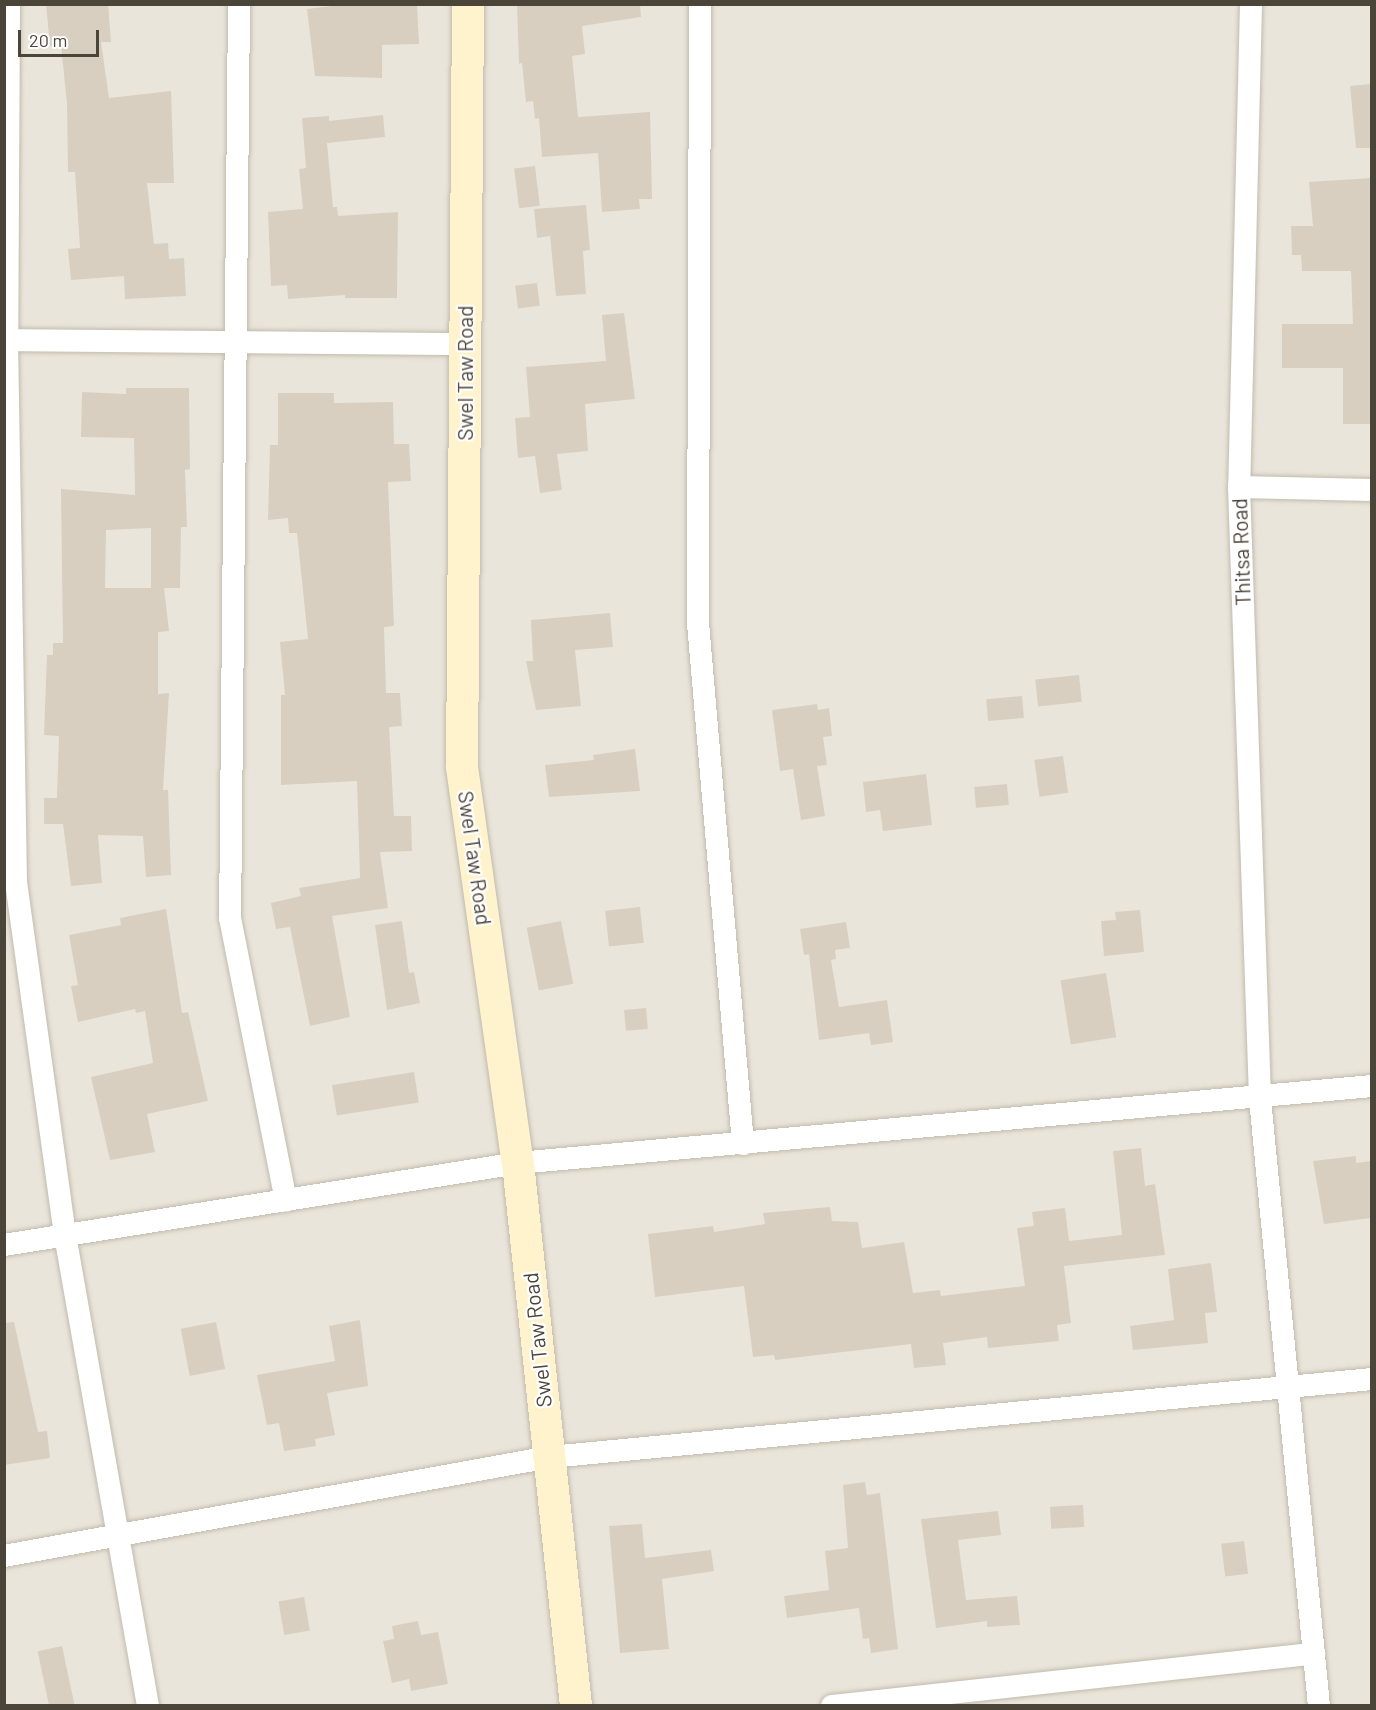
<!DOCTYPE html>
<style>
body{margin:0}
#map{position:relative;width:1376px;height:1710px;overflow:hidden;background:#f6f3ec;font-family:Barlow,sans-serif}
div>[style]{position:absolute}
.residential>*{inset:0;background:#eae5da;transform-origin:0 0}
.building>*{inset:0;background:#d8cfc1;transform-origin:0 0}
.roads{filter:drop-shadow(0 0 2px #c2bbae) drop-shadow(0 0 2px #c2bbae)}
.street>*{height:22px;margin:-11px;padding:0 11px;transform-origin:11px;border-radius:11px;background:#fff}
.secondary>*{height:32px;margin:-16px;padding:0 16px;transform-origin:16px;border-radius:16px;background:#fff3cd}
span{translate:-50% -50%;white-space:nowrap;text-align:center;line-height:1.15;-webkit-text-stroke:4.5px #fff;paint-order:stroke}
.street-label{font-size:21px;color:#4b4439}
.frame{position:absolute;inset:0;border:6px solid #4b4439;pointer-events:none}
.scale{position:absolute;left:18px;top:30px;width:81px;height:27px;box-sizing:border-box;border:3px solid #4b4439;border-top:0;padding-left:8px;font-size:18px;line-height:21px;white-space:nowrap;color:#4b4439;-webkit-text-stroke:4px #fff;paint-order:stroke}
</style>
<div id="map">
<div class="residential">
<div style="left:5px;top:5px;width:1366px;height:1700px"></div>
</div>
<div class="building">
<div style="clip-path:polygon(46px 4px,108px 4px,111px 42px,101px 42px,109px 98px,171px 91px,174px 183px,147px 183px,154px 244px,168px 243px,169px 259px,184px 258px,186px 296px,125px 299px,124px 276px,71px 280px,68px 249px,80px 248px,75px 172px,68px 172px,67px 104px,61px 45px,50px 46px)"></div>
<div style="clip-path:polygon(349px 4px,417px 4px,419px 44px,382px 45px,382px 78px,315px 76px,307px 9px)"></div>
<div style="clip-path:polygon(517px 4px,640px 4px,641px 17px,582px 26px,585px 54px,572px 56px,578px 117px,650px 112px,652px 199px,639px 199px,640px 209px,602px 212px,598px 153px,542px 157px,539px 118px,535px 119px,533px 101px,526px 102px,522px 63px,519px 64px)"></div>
<div style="clip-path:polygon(1371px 84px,1371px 148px,1356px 148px,1350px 86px)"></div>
<div style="clip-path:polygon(383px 115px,385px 137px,327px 143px,333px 207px,337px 207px,338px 216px,398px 212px,397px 298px,345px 298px,345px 295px,288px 299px,287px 285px,271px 286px,268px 212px,303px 209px,299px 169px,306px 168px,302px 118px,329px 116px,329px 121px)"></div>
<div style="left:535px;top:166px;width:40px;height:21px;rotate:83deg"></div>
<div style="clip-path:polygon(1371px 178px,1371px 424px,1343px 424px,1343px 368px,1282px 368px,1282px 324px,1353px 324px,1351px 271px,1302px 271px,1301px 255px,1292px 255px,1291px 226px,1313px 226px,1309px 182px)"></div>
<div style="clip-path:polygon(586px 205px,590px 250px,583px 251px,586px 294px,556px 296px,550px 236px,537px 238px,534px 209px)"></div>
<div style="left:537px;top:283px;width:23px;height:22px;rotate:83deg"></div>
<div style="clip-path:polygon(624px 313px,635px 399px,585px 404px,588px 451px,557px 454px,562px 490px,540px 493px,535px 456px,518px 458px,515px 418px,530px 417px,526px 367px,606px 361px,602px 315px)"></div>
<div style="clip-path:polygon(126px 388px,189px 388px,190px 469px,185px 470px,187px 527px,181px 527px,180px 588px,151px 588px,151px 528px,106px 530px,105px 588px,164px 588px,169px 631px,158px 632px,158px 694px,169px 693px,163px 790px,168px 790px,171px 875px,146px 877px,143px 836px,98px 835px,102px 883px,71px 886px,63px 824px,44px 824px,44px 798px,57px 798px,59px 736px,44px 735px,47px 655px,53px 655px,53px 643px,63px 643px,61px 489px,135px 495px,134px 438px,81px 437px,82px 392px,126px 394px)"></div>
<div style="clip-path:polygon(278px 393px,334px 393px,334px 403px,393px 402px,394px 444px,409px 444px,411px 481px,388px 482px,394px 626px,384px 627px,386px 693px,400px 693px,402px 726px,389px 727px,394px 816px,411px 816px,412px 851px,380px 852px,388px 908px,332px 916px,350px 1017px,310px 1026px,290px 927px,276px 929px,271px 903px,301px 896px,299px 888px,360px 878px,357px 781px,281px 785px,281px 695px,285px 695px,280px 642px,308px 639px,297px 533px,289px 533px,288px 518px,268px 520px,270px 445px,278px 445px)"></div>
<div style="clip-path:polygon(610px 613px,613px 647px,575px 650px,581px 706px,536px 710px,526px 661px,533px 661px,531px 620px)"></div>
<div style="left:1079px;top:675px;width:27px;height:44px;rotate:84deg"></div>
<div style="left:1022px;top:696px;width:22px;height:36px;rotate:85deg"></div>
<div style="clip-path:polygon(817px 704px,818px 710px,829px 708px,832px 736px,823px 737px,827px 765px,817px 766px,825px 816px,801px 820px,793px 769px,780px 771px,772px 710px)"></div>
<div style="clip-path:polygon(635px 749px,640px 791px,549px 797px,545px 765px,594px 760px,593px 755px)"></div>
<div style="left:1063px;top:756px;width:37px;height:29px;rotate:82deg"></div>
<div style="clip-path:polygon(926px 774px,932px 825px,883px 831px,880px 810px,866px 812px,863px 782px)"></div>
<div style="left:1007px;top:784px;width:21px;height:33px;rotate:85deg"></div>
<div style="left:640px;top:907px;width:36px;height:35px;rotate:84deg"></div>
<div style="clip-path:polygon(166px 909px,182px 1013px,188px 1012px,208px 1101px,147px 1114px,155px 1152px,110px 1160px,91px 1077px,153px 1063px,145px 1011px,136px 1013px,135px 1009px,78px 1022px,71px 986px,78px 985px,69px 935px,121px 925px,120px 918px)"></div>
<div style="clip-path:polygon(1140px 910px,1144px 952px,1104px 956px,1101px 921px,1116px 920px,1115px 912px)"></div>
<div style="clip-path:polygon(402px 921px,409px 973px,414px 972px,420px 1003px,387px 1010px,375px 925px)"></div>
<div style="left:561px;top:921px;width:64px;height:35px;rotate:79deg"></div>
<div style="clip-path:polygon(846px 922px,850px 948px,835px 950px,836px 959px,831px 960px,839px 1007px,887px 1000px,893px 1042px,871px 1045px,869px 1033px,819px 1040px,809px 954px,804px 955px,800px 929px)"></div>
<div style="left:1106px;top:973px;width:65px;height:46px;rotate:81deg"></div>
<div style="left:646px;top:1008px;width:21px;height:22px;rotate:85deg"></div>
<div style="left:414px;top:1072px;width:31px;height:83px;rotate:81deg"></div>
<div style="clip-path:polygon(1141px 1148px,1145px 1186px,1155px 1184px,1165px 1255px,1064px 1266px,1071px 1323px,1057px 1325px,1059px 1341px,988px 1348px,987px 1337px,943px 1343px,946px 1365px,914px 1368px,911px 1344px,775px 1360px,774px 1355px,753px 1357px,744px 1286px,655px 1297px,648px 1234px,713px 1226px,714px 1232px,765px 1224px,763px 1213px,830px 1207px,832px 1221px,858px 1222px,862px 1248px,904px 1242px,913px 1293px,940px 1290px,941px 1296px,1025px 1286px,1017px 1228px,1034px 1226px,1032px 1212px,1065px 1208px,1069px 1241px,1122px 1235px,1113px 1151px)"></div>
<div style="clip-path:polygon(1356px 1156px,1356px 1163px,1371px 1161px,1371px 1218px,1324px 1224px,1313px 1161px)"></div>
<div style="clip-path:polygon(1211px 1263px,1217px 1312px,1205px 1313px,1208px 1343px,1133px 1350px,1130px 1326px,1174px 1320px,1168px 1269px)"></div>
<div style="clip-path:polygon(360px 1320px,368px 1386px,327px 1393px,335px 1435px,315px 1439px,316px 1446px,284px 1451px,279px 1423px,267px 1425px,257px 1375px,335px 1361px,329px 1326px)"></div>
<div style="clip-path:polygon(14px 1322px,38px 1432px,47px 1431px,50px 1458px,4px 1465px,4px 1323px)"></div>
<div style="left:216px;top:1322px;width:48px;height:36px;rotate:79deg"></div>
<div style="clip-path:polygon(865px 1482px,867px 1495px,880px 1493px,898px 1649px,871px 1653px,869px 1638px,863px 1639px,859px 1608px,787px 1618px,784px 1596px,829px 1590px,825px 1551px,848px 1548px,843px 1485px)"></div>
<div style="left:1083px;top:1505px;width:22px;height:33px;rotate:87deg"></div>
<div style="clip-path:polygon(998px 1511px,1001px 1535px,958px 1540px,966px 1600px,1017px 1596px,1020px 1625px,987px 1627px,987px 1621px,936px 1628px,921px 1519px)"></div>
<div style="clip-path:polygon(642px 1524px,645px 1558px,711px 1550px,714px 1571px,662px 1579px,669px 1649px,620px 1653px,609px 1526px)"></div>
<div style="left:1244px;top:1541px;width:33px;height:23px;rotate:83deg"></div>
<div style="left:304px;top:1597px;width:34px;height:26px;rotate:80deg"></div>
<div style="clip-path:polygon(418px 1621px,421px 1635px,438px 1632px,448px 1684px,411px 1691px,409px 1679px,392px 1683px,383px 1641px,394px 1639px,392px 1626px)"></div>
<div style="left:62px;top:1646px;width:61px;height:25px;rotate:78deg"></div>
</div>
<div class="roads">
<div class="street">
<div style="left:9px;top:4px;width:336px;rotate:90.3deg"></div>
<div style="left:7px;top:340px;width:542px;rotate:89.05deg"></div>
<div style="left:16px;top:882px;width:356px;rotate:82.1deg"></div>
<div style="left:65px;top:1235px;width:478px;rotate:80deg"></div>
<div style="left:239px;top:4px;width:914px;rotate:90.56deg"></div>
<div style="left:230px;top:918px;width:288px;rotate:78.8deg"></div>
<div style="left:700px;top:4px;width:619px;rotate:90.19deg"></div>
<div style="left:698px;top:623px;width:523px;rotate:85.06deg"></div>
<div style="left:1251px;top:4px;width:483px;rotate:91.4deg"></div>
<div style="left:1239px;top:487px;width:612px;rotate:88.03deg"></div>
<div style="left:1260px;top:1099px;width:610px;rotate:84.45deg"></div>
<div style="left:4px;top:340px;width:462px;rotate:0.5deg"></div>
<div style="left:1239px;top:487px;width:133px;rotate:1.3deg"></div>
<div style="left:4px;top:1245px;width:520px;rotate:-9.06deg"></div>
<div style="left:518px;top:1163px;width:857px;rotate:-5.15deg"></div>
<div style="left:4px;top:1556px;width:555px;rotate:-10.28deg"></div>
<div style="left:550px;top:1457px;width:826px;rotate:-5.42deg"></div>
<div style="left:832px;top:1706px;width:485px;rotate:-6.2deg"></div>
</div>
<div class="secondary">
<div style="left:468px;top:4px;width:763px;rotate:90.45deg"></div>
<div style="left:462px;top:767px;width:400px;rotate:82deg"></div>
<div style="left:518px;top:1163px;width:546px;rotate:83.9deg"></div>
</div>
</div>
<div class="street-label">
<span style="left:465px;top:373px;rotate:-90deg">Swel Taw Road</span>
<span style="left:1241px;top:552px;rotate:-92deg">Thitsa Road</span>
<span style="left:475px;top:858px;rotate:82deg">Swel Taw Road</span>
<span style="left:537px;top:1340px;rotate:-96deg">Swel Taw Road</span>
</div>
<div class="frame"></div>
<div class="scale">20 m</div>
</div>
